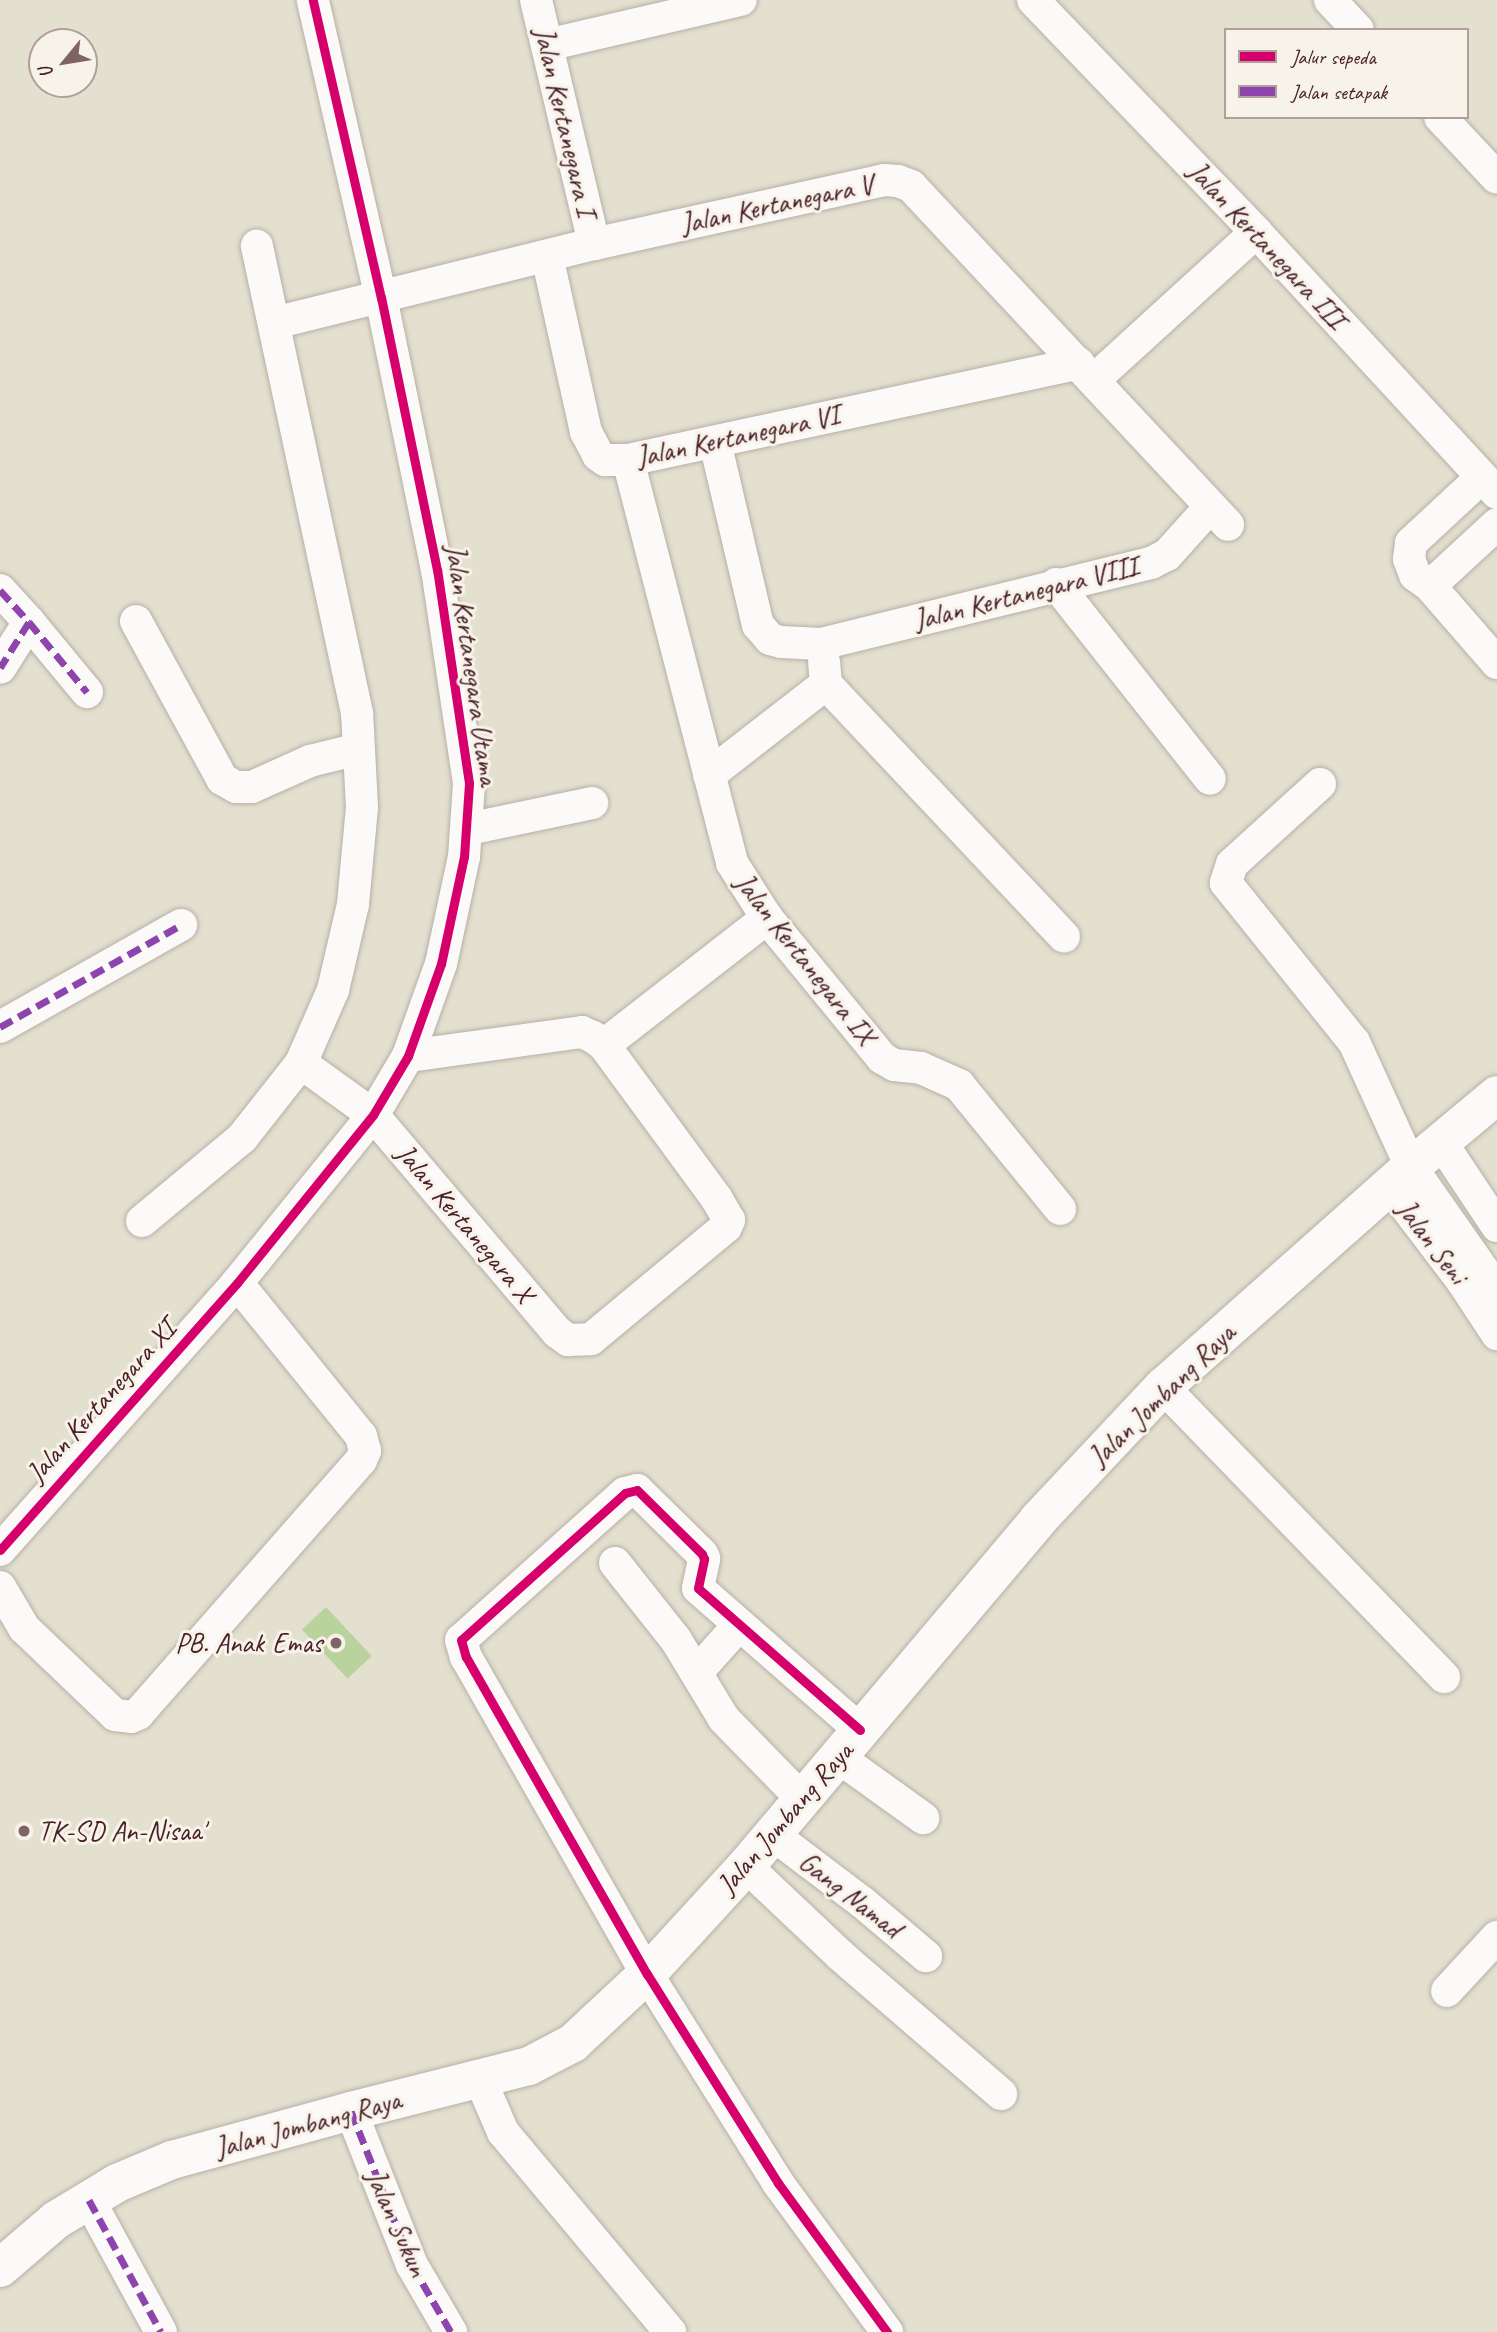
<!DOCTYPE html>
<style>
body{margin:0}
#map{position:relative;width:1497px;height:2332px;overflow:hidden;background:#e4e0d0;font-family:Caveat,sans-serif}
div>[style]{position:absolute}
.green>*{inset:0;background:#bad29e;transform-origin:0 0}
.roads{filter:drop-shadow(0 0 2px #b6b0a7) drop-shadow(0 0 2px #b6b0a7)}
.minor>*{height:32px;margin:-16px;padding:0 16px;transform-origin:16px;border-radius:16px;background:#fbfaf8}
.secondary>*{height:38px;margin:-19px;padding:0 19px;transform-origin:19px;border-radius:19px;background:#fbfaf8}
.quiet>*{height:7px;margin-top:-3.5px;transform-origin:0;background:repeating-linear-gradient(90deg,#8e44ad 0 14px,transparent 0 21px)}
.cycleway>*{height:9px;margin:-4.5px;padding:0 4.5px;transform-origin:4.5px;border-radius:4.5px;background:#d6006c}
.dots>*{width:19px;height:19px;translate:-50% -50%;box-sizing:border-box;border:4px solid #f7f3e8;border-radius:50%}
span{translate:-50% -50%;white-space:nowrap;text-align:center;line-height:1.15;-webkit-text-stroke:6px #f7f3e8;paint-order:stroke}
.street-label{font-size:28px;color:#4a1f2b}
.poi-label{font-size:28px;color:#4a1f2b}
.right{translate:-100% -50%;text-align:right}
.left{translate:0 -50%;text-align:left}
.legend{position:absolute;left:1224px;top:28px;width:245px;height:91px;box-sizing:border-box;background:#f7f3e8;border:2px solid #b29e9c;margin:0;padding:9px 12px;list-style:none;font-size:21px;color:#4a1f2b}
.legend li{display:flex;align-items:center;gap:14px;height:35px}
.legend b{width:35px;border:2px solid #b29e9c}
.north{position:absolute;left:28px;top:28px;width:70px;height:70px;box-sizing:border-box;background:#f7f3e8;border:2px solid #b29e9c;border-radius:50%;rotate:240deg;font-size:19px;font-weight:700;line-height:28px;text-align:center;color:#4a1f2b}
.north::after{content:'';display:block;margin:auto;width:24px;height:32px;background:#806365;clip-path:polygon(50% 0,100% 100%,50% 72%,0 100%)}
</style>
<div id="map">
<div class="green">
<div style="left:326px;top:1607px;width:67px;height:33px;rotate:47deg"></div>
</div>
<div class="roads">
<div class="minor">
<div style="left:536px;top:0;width:251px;rotate:76.6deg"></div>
<div style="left:1033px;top:0;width:322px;rotate:46.1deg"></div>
<div style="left:1256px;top:232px;width:355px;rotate:47.3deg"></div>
<div style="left:1330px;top:0;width:41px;rotate:47deg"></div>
<div style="left:547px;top:45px;width:199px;rotate:-13.1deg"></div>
<div style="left:1440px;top:117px;width:83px;rotate:46.9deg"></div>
<div style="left:547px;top:256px;width:180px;rotate:77.5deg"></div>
<div style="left:586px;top:432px;width:26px;rotate:62deg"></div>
<div style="left:598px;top:455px;width:9px;rotate:36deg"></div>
<div style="left:605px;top:460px;width:23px"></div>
<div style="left:628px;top:460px;width:461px;rotate:-12.1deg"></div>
<div style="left:274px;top:323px;width:330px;rotate:-13.9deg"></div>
<div style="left:594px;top:244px;width:297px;rotate:-12.4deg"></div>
<div style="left:884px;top:180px;width:14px;rotate:4deg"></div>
<div style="left:898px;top:181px;width:14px;rotate:21deg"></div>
<div style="left:911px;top:186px;width:464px;rotate:46.9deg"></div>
<div style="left:1094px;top:380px;width:219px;rotate:-42.4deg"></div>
<div style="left:715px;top:442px;width:188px;rotate:76.8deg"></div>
<div style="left:758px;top:625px;width:18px;rotate:49deg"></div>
<div style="left:770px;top:639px;width:11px;rotate:15deg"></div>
<div style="left:781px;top:642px;width:40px;rotate:2.9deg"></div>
<div style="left:821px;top:644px;width:340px;rotate:-13.8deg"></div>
<div style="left:1151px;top:563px;width:18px;rotate:-27deg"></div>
<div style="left:1167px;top:555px;width:64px;rotate:-48.1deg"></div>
<div style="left:628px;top:460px;width:416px;rotate:75.5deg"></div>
<div style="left:732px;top:863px;width:65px;rotate:57.5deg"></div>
<div style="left:767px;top:918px;width:181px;rotate:50.6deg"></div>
<div style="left:882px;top:1058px;width:14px;rotate:30deg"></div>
<div style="left:894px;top:1065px;width:27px;rotate:6deg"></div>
<div style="left:921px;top:1068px;width:42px;rotate:24.1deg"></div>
<div style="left:959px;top:1085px;width:160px;rotate:50.8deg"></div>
<div style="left:1482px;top:477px;width:97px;rotate:137.1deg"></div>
<div style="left:1411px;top:543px;width:16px;rotate:97deg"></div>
<div style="left:1409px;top:559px;width:17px;rotate:69deg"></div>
<div style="left:1415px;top:575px;width:19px;rotate:36deg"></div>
<div style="left:1430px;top:586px;width:102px;rotate:49deg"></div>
<div style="left:1056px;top:584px;width:248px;rotate:51.7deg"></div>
<div style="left:1430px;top:586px;width:91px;rotate:-42.8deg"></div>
<div style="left:0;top:590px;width:43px;rotate:47.8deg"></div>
<div style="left:29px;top:622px;width:54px;rotate:122.2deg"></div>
<div style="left:136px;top:621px;width:180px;rotate:61.4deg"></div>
<div style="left:222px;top:779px;width:16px;rotate:30deg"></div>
<div style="left:236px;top:787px;width:16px"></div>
<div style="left:252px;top:787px;width:64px;rotate:-24.1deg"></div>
<div style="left:310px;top:761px;width:50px;rotate:-13.8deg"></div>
<div style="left:29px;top:622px;width:91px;rotate:50.4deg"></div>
<div style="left:826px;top:684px;width:347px;rotate:46.7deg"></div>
<div style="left:709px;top:775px;width:148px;rotate:-37.9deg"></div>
<div style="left:826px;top:684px;width:22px;rotate:-95deg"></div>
<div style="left:1320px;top:784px;width:119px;rotate:137.7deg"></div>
<div style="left:1232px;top:864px;width:20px;rotate:108deg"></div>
<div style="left:1226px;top:883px;width:204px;rotate:51.2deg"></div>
<div style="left:1354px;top:1042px;width:137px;rotate:65.5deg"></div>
<div style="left:1411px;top:1167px;width:150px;rotate:55deg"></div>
<div style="left:468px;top:829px;width:127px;rotate:-11.8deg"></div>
<div style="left:0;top:1027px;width:208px;rotate:-29.4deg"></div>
<div style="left:604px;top:1045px;width:207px;rotate:-37.9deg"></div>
<div style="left:301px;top:1063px;width:89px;rotate:35.8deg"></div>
<div style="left:373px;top:1115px;width:285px;rotate:49.7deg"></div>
<div style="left:557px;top:1332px;width:14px;rotate:36deg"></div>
<div style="left:568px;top:1340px;width:23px;rotate:-2deg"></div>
<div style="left:591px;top:1339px;width:175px;rotate:-39.7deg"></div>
<div style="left:726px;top:1227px;width:8px;rotate:-67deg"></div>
<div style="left:729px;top:1220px;width:24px;rotate:-120deg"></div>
<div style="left:717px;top:1199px;width:191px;rotate:-126.3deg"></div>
<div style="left:604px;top:1045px;width:14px;rotate:-144deg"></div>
<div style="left:593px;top:1037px;width:12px;rotate:-156deg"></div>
<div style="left:582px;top:1032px;width:176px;rotate:172.1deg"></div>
<div style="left:1441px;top:1142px;width:101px;rotate:56.3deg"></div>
<div style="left:1390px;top:1186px;width:119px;rotate:52.8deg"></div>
<div style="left:1462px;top:1281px;width:64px;rotate:56.6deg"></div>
<div style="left:142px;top:1221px;width:130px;rotate:-39.7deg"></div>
<div style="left:242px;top:1138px;width:95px;rotate:-51.8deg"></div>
<div style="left:301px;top:1063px;width:80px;rotate:-66.3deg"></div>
<div style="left:333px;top:990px;width:88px;rotate:-76.9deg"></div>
<div style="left:353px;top:904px;width:97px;rotate:-84.7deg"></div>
<div style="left:362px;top:807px;width:94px;rotate:-93deg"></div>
<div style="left:357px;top:713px;width:478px;rotate:-102.1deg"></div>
<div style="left:1163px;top:1387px;width:404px;rotate:45.9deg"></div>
<div style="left:0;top:1550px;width:357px;rotate:-48.4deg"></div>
<div style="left:237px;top:1283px;width:216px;rotate:-51deg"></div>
<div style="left:373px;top:1115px;width:69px;rotate:-59.3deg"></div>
<div style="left:408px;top:1056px;width:98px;rotate:-70.3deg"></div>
<div style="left:441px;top:964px;width:109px;rotate:-77.9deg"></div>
<div style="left:464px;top:857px;width:74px;rotate:-86.1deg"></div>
<div style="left:469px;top:783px;width:215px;rotate:-98.5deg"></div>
<div style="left:437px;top:570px;width:278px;rotate:-101.6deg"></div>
<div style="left:381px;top:298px;width:306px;rotate:-102.9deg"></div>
<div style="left:615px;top:1563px;width:98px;rotate:51.6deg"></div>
<div style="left:676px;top:1640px;width:92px;rotate:58.7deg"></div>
<div style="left:724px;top:1719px;width:112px;rotate:45.7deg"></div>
<div style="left:0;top:1587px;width:48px;rotate:59.7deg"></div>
<div style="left:24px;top:1628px;width:126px;rotate:43.7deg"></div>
<div style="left:115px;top:1715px;width:16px;rotate:7deg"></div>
<div style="left:131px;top:1717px;width:8px;rotate:-23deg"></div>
<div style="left:138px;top:1714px;width:338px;rotate:-48.7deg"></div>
<div style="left:361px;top:1460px;width:10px;rotate:-66deg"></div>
<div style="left:365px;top:1451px;width:16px;rotate:-105deg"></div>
<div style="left:361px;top:1436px;width:197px;rotate:-129deg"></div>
<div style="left:697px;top:1672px;width:63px;rotate:-48.2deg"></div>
<div style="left:860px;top:1730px;width:215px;rotate:-138.8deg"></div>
<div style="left:698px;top:1588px;width:30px;rotate:-78deg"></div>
<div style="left:704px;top:1559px;width:5px;rotate:-112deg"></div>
<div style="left:702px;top:1554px;width:91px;rotate:-135.4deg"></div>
<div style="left:637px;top:1490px;width:12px;rotate:166deg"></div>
<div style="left:625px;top:1493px;width:220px;rotate:138.1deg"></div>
<div style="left:461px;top:1640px;width:18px;rotate:74deg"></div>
<div style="left:466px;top:1657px;width:365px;rotate:60.3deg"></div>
<div style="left:647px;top:1974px;width:247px;rotate:57.9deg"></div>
<div style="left:778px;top:2183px;width:185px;rotate:53.8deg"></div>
<div style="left:838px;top:1757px;width:105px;rotate:35.7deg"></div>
<div style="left:772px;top:1834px;width:113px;rotate:37.1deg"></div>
<div style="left:862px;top:1902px;width:84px;rotate:40.2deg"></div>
<div style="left:746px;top:1866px;width:129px;rotate:43.4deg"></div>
<div style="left:840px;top:1955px;width:213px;rotate:40.8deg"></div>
<div style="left:1447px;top:1991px;width:74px;rotate:-47.2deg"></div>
<div style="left:480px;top:2079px;width:58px;rotate:66.5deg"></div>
<div style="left:503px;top:2132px;width:261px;rotate:50.1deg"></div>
<div style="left:351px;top:2111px;width:166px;rotate:68.4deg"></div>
<div style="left:412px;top:2265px;width:78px;rotate:59.8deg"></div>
<div style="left:89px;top:2200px;width:150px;rotate:61.4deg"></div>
</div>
<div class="secondary">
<div style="left:0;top:2268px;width:74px;rotate:-40.6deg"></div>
<div style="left:56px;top:2220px;width:71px;rotate:-31.2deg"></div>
<div style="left:117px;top:2183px;width:60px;rotate:-22.7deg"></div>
<div style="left:172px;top:2160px;width:186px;rotate:-15.3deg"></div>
<div style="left:351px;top:2111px;width:184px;rotate:-14.2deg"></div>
<div style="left:529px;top:2066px;width:50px;rotate:-27.6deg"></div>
<div style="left:573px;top:2043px;width:101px;rotate:-43deg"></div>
<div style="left:647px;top:1974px;width:147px;rotate:-47.5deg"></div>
<div style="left:746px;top:1866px;width:453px;rotate:-49.8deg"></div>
<div style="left:1038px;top:1520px;width:183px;rotate:-46.8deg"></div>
<div style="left:1163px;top:1387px;width:332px;rotate:-41.6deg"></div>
<div style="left:1411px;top:1167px;width:112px;rotate:-39.9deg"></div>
</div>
</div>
<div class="quiet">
<div style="left:0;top:590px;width:43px;rotate:47.8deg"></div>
<div style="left:29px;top:622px;width:54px;rotate:122.2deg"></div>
<div style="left:29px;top:622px;width:91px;rotate:50.4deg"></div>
<div style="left:0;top:1027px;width:208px;rotate:-29.4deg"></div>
<div style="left:351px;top:2111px;width:166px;rotate:68.4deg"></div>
<div style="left:412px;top:2265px;width:78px;rotate:59.8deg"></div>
<div style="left:89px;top:2200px;width:150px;rotate:61.4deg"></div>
</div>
<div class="cycleway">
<div style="left:0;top:1550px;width:357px;rotate:-48.4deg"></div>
<div style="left:237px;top:1283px;width:216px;rotate:-51deg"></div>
<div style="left:373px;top:1115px;width:69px;rotate:-59.3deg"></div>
<div style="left:408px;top:1056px;width:98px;rotate:-70.3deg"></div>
<div style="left:441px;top:964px;width:109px;rotate:-77.9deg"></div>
<div style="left:464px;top:857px;width:74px;rotate:-86.1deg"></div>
<div style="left:469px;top:783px;width:215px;rotate:-98.5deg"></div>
<div style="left:437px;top:570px;width:278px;rotate:-101.6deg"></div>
<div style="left:381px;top:298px;width:306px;rotate:-102.9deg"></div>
<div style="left:860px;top:1730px;width:215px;rotate:-138.8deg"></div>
<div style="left:698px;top:1588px;width:30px;rotate:-78deg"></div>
<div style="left:704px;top:1559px;width:5px;rotate:-112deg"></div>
<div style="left:702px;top:1554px;width:91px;rotate:-135.4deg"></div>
<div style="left:637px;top:1490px;width:12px;rotate:166deg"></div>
<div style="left:625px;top:1493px;width:220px;rotate:138.1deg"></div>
<div style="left:461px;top:1640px;width:18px;rotate:74deg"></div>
<div style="left:466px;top:1657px;width:365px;rotate:60.3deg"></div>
<div style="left:647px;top:1974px;width:247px;rotate:57.9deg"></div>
<div style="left:778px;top:2183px;width:185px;rotate:53.8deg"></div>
</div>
<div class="dots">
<div style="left:336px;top:1643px;background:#806365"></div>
<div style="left:24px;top:1831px;background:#806365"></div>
</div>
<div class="street-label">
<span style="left:565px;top:122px;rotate:77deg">Jalan Kertanegara I</span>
<span style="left:777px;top:204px;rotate:-12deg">Jalan Kertanegara V</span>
<span style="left:1267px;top:245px;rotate:47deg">Jalan Kertanegara III</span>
<span style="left:738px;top:436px;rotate:-12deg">Jalan Kertanegara VI</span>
<span style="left:1026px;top:593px;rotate:-14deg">Jalan Kertanegara VIII</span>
<span style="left:472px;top:665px;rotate:82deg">Jalan Kertanegara Utama</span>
<span style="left:805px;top:959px;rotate:52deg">Jalan Kertanegara IX</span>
<span style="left:465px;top:1223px;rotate:50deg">Jalan Kertanegara X</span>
<span style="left:1432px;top:1242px;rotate:53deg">Jalan Seni</span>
<span style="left:1162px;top:1395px;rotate:-44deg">Jalan Jombang Raya</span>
<span style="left:101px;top:1401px;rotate:-48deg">Jalan Kertanegara XI</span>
<span style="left:785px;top:1818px;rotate:-49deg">Jalan Jombang Raya</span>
<span style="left:850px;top:1895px;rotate:38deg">Gang Namad</span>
<span style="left:308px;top:2124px;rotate:-15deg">Jalan Jombang Raya</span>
<span style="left:397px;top:2223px;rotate:66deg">Jalan Sukun</span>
</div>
<div class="poi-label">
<span class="right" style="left:322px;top:1643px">PB. Anak Emas</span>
<span class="left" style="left:38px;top:1831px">TK-SD An-Nisaa'</span>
</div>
<ul class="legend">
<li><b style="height:9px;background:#d6006c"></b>Jalur sepeda</li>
<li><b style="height:9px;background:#8e44ad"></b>Jalan setapak</li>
</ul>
<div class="north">U</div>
</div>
